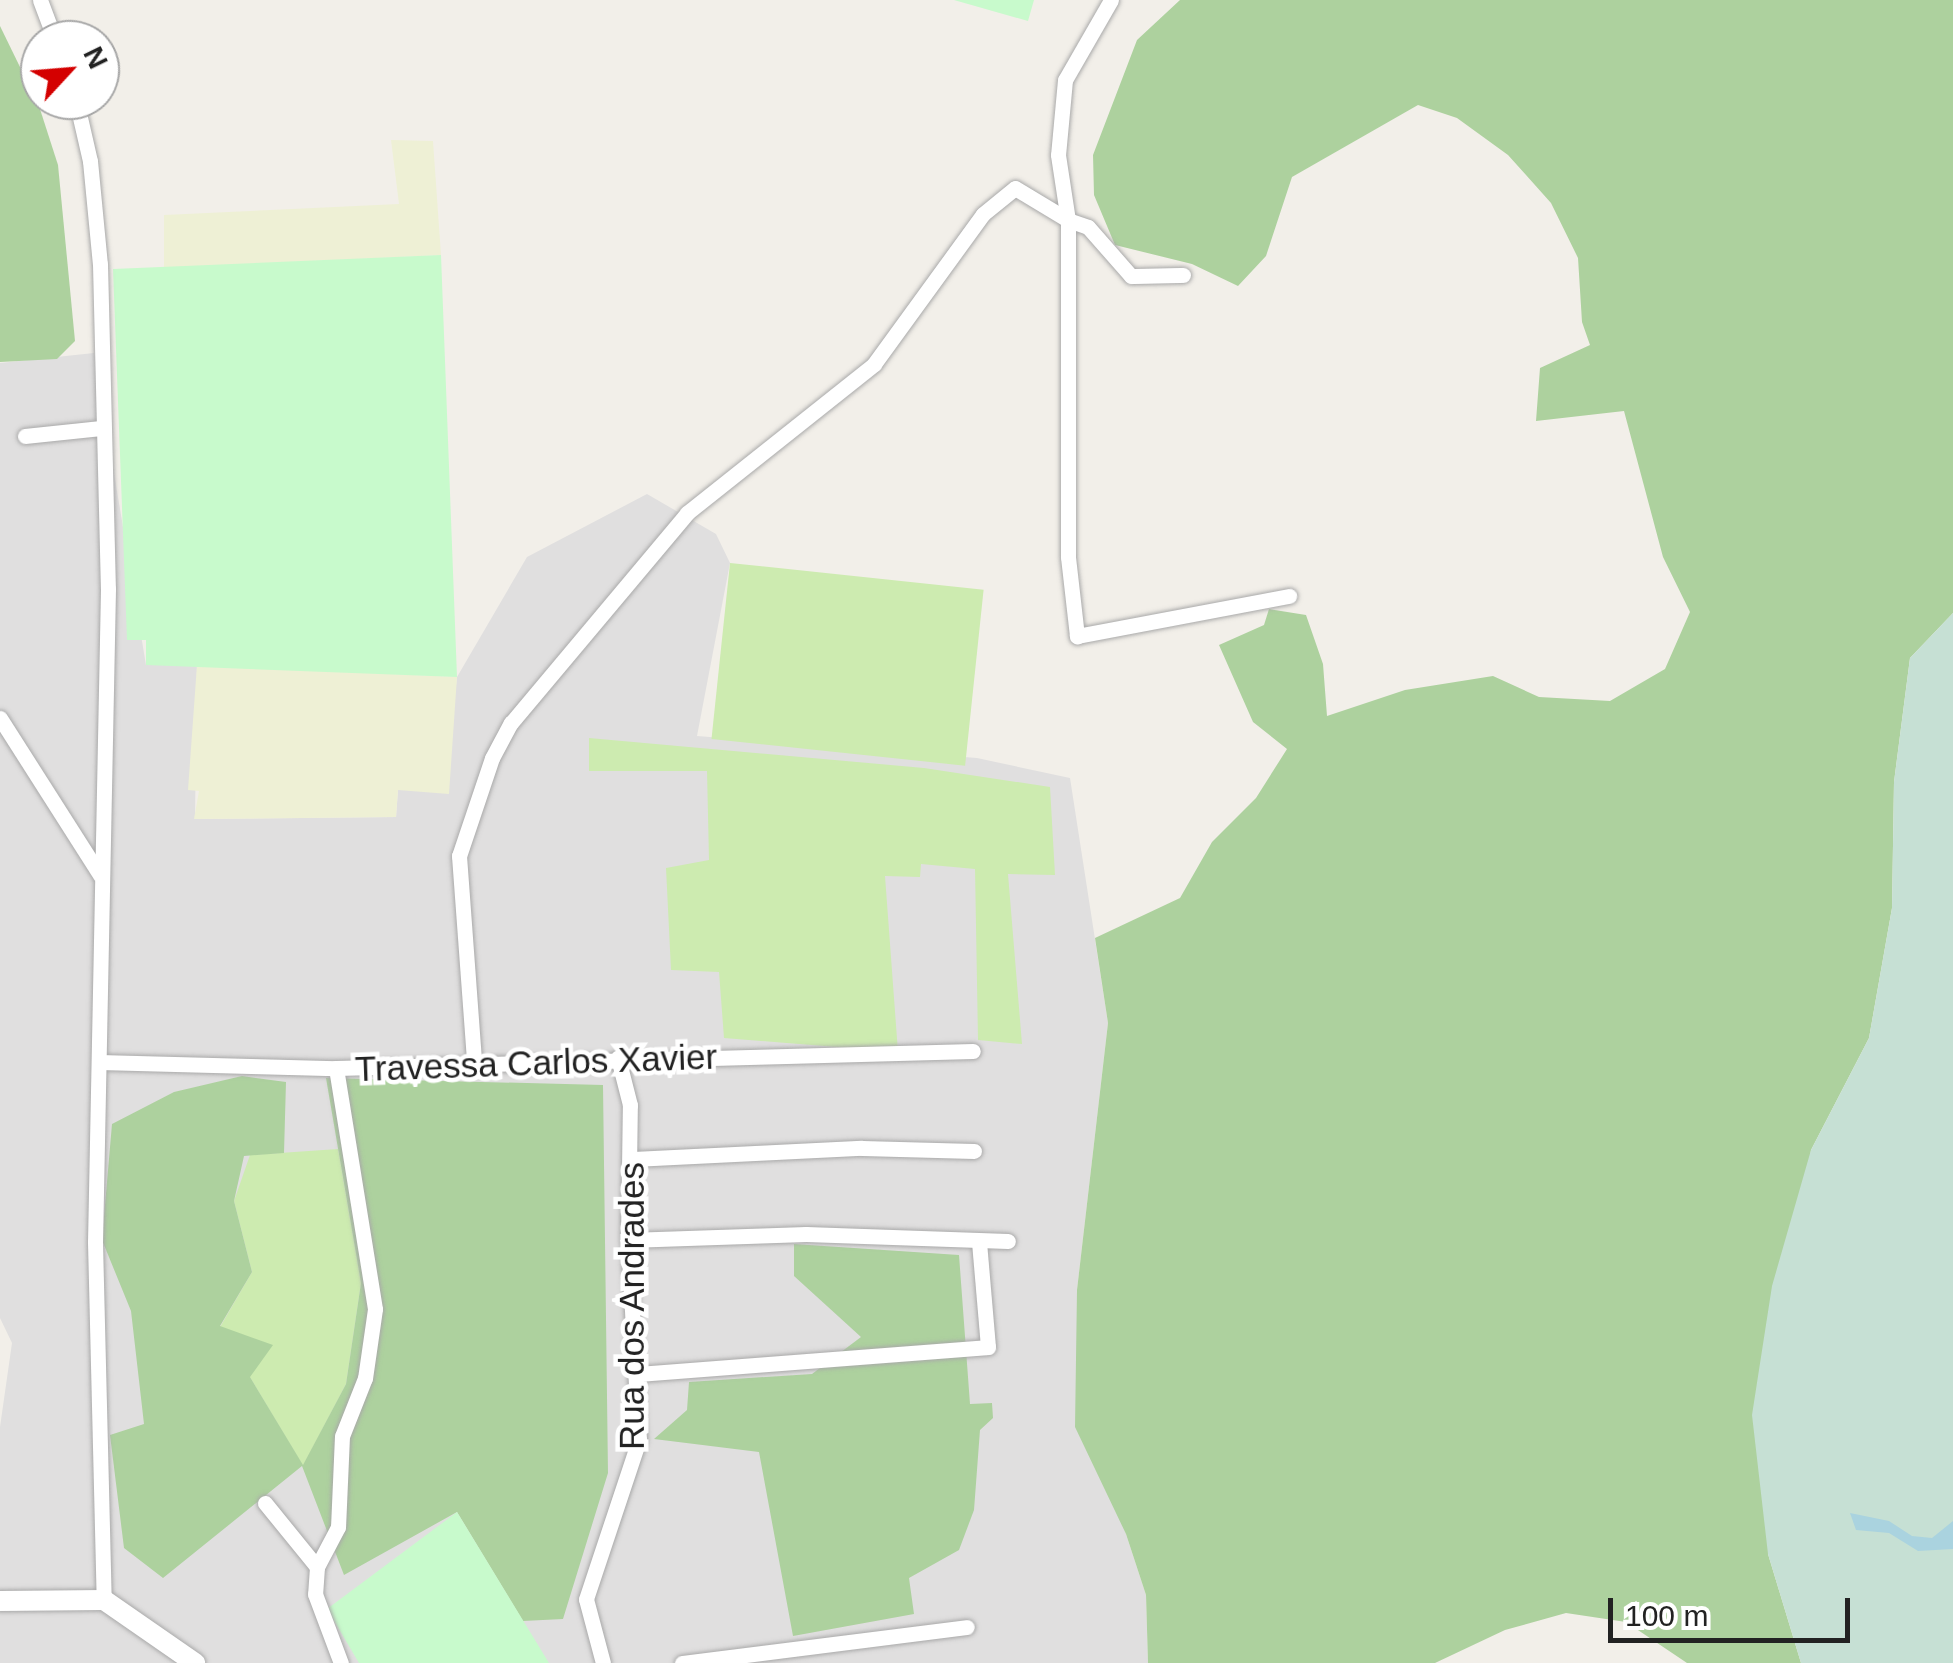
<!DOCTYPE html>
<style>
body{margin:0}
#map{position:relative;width:1953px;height:1663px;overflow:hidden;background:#f2efe9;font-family:Helvetica,sans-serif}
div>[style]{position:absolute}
.residential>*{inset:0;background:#e0dfdf}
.farmland>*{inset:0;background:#eef0d5}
.grass>*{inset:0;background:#cdebb0;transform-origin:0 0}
.forest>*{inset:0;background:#add19e}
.wetland>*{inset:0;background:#c6e0d4}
.park>*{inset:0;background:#c8facc}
.water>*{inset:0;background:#aad3df}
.roads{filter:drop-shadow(0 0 2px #a9a9a9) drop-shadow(0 0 2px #a9a9a9)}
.minor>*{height:15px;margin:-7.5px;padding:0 7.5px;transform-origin:7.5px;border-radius:7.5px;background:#fff}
.tertiary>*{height:20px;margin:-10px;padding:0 10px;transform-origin:10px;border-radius:10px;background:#fff}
span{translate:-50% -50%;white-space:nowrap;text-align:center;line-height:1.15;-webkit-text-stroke:9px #fff;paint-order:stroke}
.street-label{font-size:35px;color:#222}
.north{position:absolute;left:20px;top:20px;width:100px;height:100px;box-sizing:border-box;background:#fff;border:2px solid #a7a7a7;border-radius:50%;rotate:64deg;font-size:28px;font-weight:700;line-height:40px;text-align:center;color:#222}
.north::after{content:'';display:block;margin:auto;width:35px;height:45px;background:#d40000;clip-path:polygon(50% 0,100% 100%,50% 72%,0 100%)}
.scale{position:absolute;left:1608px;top:1598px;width:242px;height:45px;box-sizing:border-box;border:5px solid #222;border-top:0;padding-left:12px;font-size:30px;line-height:35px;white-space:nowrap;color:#222;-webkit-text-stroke:8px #fff;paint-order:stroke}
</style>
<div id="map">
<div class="residential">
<div style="clip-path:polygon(94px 353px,146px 665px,197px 665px,195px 819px,396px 817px,398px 790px,451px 727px,457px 677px,527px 557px,647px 494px,716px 534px,730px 563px,697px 736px,977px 758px,1070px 778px,1108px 1023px,1077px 1290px,1126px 1534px,1146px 1595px,1148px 1663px,0 1663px,0 1427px,12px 1343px,0 1318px,0 363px)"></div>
</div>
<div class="farmland">
<div style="clip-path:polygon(391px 140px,433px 141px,441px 255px,164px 268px,164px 215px,399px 204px)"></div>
<div style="clip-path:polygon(197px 665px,457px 677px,449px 794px,398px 790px,396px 817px,194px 819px,199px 791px,188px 790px)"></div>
</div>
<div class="grass">
<div style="left:730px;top:563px;width:255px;height:177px;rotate:6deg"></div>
<div style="clip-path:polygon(589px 738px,924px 768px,1050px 787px,1055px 875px,1008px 874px,1022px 1044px,978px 1040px,975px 869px,921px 864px,920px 877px,885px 876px,898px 1052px,724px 1038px,719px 972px,671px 970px,666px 868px,709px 860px,707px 771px,589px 771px)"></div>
<div style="clip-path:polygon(338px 1149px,361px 1283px,346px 1384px,303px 1466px,220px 1327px,252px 1272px,234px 1201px,250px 1155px)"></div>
</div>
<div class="forest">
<div style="clip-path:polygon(1180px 0,1953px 0,1953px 613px,1910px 658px,1894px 782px,1892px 908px,1869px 1038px,1811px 1150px,1768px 1554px,1801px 1663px,1687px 1663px,1626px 1622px,1566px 1613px,1505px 1630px,1435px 1663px,1148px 1663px,1146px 1595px,1126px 1534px,1075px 1427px,1077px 1290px,1108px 1023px,1095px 938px,1180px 898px,1212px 842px,1256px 798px,1287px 749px,1253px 722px,1219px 645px,1264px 625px,1269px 609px,1306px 615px,1323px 664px,1327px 716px,1405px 690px,1493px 676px,1539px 697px,1610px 701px,1665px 669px,1690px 612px,1663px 557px,1624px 411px,1536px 421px,1540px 368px,1590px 345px,1582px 322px,1578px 258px,1551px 203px,1508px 155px,1457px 118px,1418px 105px,1292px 177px,1266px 256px,1238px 286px,1192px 264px,1115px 245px,1094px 195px,1093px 155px,1137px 40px)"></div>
<div style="clip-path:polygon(0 26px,39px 106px,58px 165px,75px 341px,57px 359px,0 362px)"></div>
<div style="clip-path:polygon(242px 1076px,286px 1082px,284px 1153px,244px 1156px,234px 1201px,252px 1272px,220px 1326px,273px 1345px,250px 1377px,303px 1465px,346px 1384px,361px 1283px,326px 1078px,603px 1085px,608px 1473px,563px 1619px,523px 1621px,457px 1512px,344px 1575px,302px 1466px,163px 1578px,124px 1548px,110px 1435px,144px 1424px,131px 1311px,102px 1240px,112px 1124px,174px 1092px)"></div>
<div style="clip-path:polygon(794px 1244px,959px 1255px,970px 1404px,992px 1403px,993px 1418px,980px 1430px,974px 1510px,959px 1550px,909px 1578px,914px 1614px,793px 1636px,759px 1452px,654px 1439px,687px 1410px,689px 1382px,812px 1374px,861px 1337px,794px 1276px)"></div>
</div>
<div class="wetland">
<div style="clip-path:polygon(1953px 613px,1953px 1663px,1801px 1663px,1768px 1554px,1752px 1415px,1772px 1286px,1811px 1150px,1869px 1038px,1892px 908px,1894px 782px,1910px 658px)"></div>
</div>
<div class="park">
<div style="clip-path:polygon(954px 0,1034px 0,1028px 21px)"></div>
<div style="clip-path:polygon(441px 255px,457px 677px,146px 665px,146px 640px,127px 640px,113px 269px)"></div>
<div style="clip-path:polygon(457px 1512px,549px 1663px,359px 1663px,327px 1609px)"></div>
</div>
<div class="water">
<div style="clip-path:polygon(1850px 1513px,1889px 1521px,1912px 1536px,1932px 1538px,1953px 1521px,1953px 1549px,1918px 1551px,1889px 1533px,1856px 1530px)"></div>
</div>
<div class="roads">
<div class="minor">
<div style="left:40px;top:0;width:43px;rotate:69.4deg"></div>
<div style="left:1111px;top:0;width:92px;rotate:119.9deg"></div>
<div style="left:1065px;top:80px;width:75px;rotate:95.3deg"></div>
<div style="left:1058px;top:155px;width:66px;rotate:81.3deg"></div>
<div style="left:1068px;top:220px;width:21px;rotate:19deg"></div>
<div style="left:1088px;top:227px;width:65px;rotate:48.7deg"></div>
<div style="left:1131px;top:276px;width:52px;rotate:-1.1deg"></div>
<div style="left:76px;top:100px;width:63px;rotate:77.1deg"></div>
<div style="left:90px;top:161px;width:103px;rotate:84.5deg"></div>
<div style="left:100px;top:264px;width:325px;rotate:88.6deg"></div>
<div style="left:108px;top:589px;width:653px;rotate:91.14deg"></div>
<div style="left:95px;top:1242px;width:358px;rotate:88.6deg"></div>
<div style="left:25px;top:436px;width:76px;rotate:-6deg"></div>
<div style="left:0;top:718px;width:186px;rotate:57.5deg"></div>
<div style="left:474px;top:1060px;width:205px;rotate:-94.2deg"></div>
<div style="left:459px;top:856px;width:103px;rotate:-71.4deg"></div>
<div style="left:492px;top:758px;width:40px;rotate:-62deg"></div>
<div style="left:511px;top:723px;width:274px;rotate:-50deg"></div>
<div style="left:687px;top:513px;width:239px;rotate:-38.5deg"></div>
<div style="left:874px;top:364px;width:185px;rotate:-54deg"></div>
<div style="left:983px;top:214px;width:41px;rotate:-39.1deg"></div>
<div style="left:1015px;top:188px;width:62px;rotate:31.1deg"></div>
<div style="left:1068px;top:220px;width:337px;rotate:90deg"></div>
<div style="left:1068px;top:557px;width:80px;rotate:83.5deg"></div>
<div style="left:1077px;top:636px;width:216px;rotate:-10.7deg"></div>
<div style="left:99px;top:1062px;width:237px;rotate:1.5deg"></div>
<div style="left:336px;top:1068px;width:637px;rotate:-1.53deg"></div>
<div style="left:336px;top:1068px;width:244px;rotate:80.8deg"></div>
<div style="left:375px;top:1309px;width:70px;rotate:98.2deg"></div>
<div style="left:365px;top:1378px;width:62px;rotate:111.6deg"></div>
<div style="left:342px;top:1436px;width:91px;rotate:92.5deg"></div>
<div style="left:338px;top:1527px;width:45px;rotate:117.7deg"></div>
<div style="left:317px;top:1567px;width:27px;rotate:94deg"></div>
<div style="left:315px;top:1594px;width:74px;rotate:69.4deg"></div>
<div style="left:633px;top:1159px;width:229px;rotate:-2.8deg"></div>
<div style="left:862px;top:1148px;width:112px;rotate:1.5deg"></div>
<div style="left:628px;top:1240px;width:178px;rotate:-1.9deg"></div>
<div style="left:806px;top:1234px;width:202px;rotate:2deg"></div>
<div style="left:639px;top:1374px;width:350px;rotate:-4.4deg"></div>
<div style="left:988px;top:1347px;width:106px;rotate:-94.9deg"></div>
<div style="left:265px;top:1503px;width:82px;rotate:50.9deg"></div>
<div style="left:603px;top:1663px;width:66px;rotate:-104.9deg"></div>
<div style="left:586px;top:1599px;width:168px;rotate:-71.6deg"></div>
<div style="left:639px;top:1440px;width:200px;rotate:-93.1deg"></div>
<div style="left:628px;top:1240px;width:135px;rotate:-89.2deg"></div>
<div style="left:630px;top:1105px;width:49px;rotate:-104.3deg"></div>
<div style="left:682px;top:1663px;width:287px;rotate:-7.2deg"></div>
</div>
<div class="tertiary">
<div style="left:0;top:1601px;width:104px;rotate:-0.6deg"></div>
<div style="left:104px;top:1600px;width:111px;rotate:34.7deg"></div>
</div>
</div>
<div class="street-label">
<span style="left:536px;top:1063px;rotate:-2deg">Travessa Carlos Xavier</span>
<span style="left:632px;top:1306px;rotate:-90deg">Rua dos Andrades</span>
</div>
<div class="north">N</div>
<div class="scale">100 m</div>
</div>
